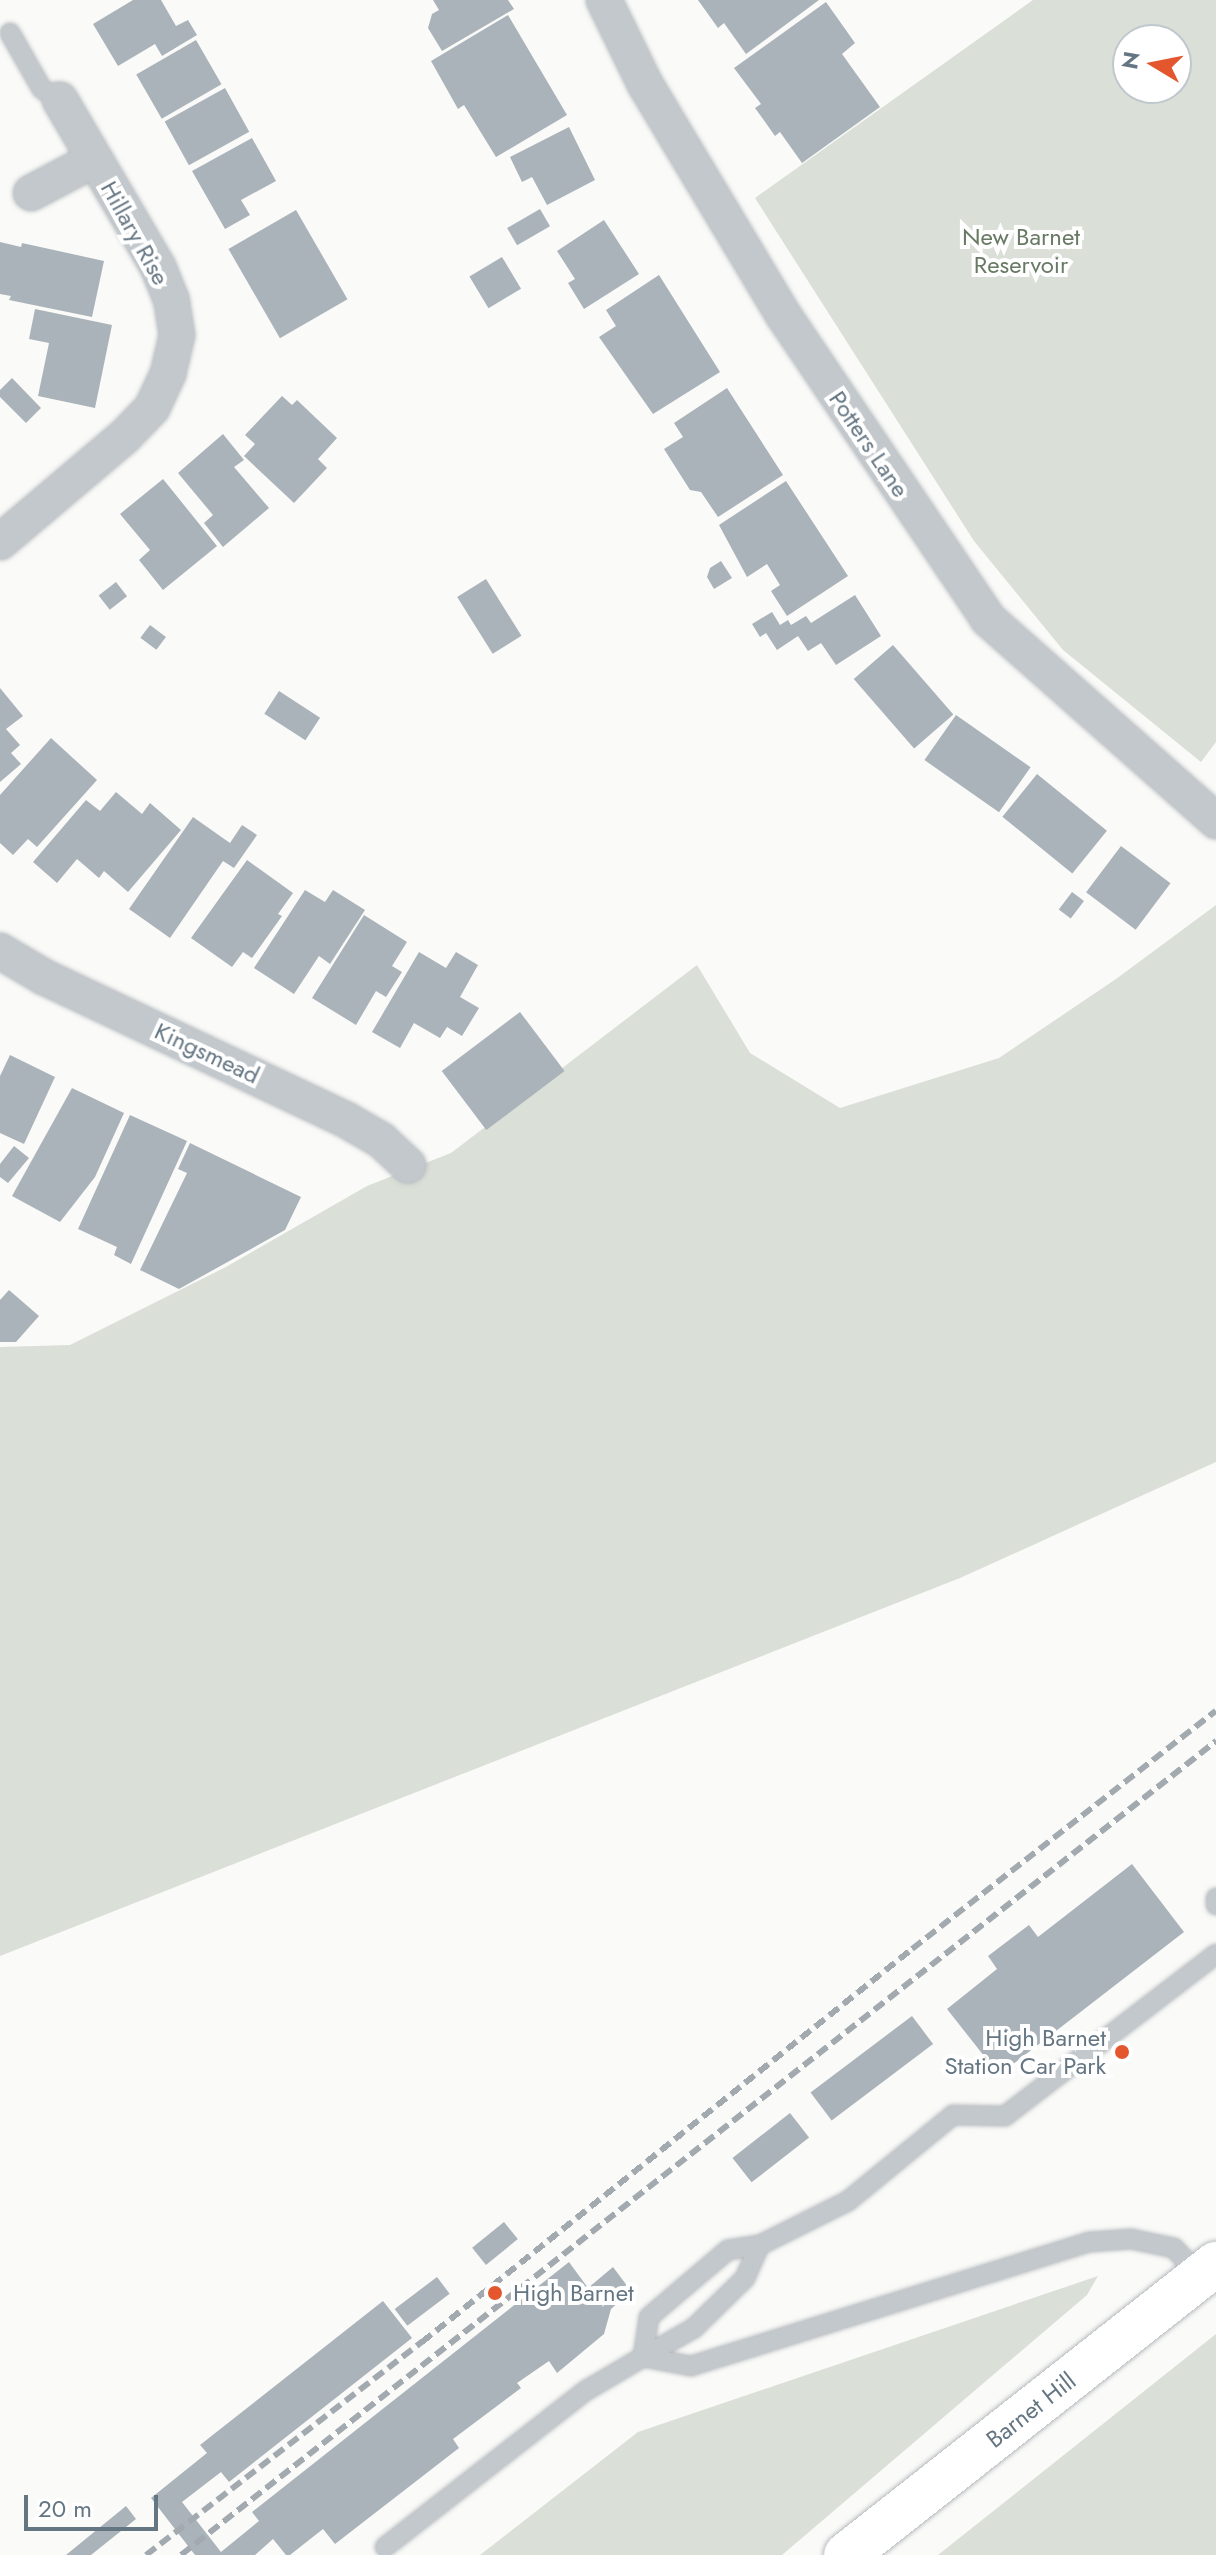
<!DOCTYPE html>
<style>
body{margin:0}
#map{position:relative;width:1216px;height:2555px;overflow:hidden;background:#fafaf8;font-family:Jost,sans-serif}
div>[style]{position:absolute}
.green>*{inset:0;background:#dadfd7}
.building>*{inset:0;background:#aab3b9;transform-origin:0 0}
.roads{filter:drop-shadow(0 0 2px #b5babe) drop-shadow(0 0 2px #b5babe)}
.service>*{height:18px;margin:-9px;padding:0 9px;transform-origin:9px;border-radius:9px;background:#c3c8cc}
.minor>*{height:34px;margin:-17px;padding:0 17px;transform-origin:17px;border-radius:17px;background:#c3c8cc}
.primary>*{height:44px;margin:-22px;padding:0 22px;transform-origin:22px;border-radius:22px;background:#fff}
.rail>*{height:6px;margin-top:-3px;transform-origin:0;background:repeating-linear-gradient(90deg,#a2aab0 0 12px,transparent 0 18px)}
.dots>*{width:22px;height:22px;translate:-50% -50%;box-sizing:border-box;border:4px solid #fff;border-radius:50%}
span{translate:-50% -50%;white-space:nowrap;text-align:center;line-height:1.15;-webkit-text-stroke:8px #fff;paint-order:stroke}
.street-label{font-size:24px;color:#657683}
.park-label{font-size:24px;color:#687a64}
.poi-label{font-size:24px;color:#657683}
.right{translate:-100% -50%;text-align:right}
.left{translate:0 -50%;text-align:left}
.north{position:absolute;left:1112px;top:24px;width:80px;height:80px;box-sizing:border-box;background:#fff;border:2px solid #c1c8cd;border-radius:50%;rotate:280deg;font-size:22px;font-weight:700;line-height:32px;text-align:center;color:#657683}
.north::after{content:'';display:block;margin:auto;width:28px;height:36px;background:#e4572e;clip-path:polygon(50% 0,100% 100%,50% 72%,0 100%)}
.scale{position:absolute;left:24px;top:2495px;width:134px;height:36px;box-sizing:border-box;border:4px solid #657683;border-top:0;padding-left:10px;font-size:24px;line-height:28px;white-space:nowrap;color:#657683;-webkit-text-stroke:6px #fff;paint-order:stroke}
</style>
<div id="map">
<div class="green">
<div style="clip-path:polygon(evenodd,1033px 0,1216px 0,1216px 742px,1201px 762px,1063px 650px,974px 541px,755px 198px,1033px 0,1128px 40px,1176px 40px,1176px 88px,1128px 88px,1128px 40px)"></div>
<div style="clip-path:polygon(1216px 905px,1216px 1462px,960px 1578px,0 1956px,0 1347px,70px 1345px,224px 1268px,367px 1186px,451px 1153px,697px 965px,750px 1053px,840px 1108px,999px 1058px,1116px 979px)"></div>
<div style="clip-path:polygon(1098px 2276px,1087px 2295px,782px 2555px,480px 2555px,638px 2432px)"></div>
<div style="clip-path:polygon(1216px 2334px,1216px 2555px,938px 2555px)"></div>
</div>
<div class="building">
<div style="clip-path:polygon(133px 0,161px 0,176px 26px,188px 20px,197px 35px,162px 56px,155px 44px,118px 66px,93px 24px)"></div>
<div style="clip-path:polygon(433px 0,508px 0,514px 9px,442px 51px,428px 28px,432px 14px,439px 10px)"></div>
<div style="clip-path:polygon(698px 0,819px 0,746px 54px,724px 23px,718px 28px)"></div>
<div style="clip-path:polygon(826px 2px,855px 43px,842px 54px,880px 107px,802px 163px,780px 132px,775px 136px,763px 119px,755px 108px,761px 104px,734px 68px)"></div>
<div style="clip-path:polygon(508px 15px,567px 115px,496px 157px,464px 105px,458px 109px,431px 61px)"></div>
<div style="left:196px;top:40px;width:51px;height:69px;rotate:60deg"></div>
<div style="left:225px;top:88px;width:50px;height:69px;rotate:61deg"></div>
<div style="clip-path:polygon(569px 127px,595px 180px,547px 205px,532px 177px,522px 182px,510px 157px)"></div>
<div style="clip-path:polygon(252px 138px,276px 181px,241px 200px,250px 215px,225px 229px,192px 171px)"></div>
<div style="left:540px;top:209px;width:20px;height:38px;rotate:60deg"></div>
<div style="left:296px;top:210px;width:103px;height:78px;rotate:60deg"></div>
<div style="clip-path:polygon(604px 220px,639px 274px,584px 309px,568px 283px,575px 279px,557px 251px)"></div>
<div style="clip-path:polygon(0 242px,21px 247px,22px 243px,104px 261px,92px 317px,9px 300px,11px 296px,0 294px)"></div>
<div style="left:502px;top:257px;width:37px;height:38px;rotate:59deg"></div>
<div style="clip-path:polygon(659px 275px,720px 372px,653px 414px,599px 337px,616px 326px,606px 310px)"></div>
<div style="clip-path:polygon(35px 309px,112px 325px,95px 408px,38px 396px,49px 343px,29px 339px)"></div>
<div style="clip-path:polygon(12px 378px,41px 408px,26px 423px,0 397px,0 390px)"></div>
<div style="clip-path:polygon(727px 388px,783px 475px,718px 517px,701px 492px,690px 490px,664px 449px,683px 437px,674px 423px)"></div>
<div style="clip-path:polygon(282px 396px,292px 405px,297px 400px,337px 438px,318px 459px,327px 468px,294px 503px,244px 456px,255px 444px,245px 435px)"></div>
<div style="clip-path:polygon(223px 434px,244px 460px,234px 467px,269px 508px,223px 547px,204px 523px,213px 515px,178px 473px)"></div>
<div style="clip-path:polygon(163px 479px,217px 546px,163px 590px,139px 560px,150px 550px,120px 514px)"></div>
<div style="clip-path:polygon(786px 481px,848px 576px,787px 616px,771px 591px,780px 585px,767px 564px,747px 577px,719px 525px)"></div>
<div style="clip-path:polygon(721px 561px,732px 578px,714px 589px,707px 577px,710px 568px)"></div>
<div style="left:486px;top:579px;width:67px;height:34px;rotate:58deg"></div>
<div style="left:116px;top:582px;width:18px;height:22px;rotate:52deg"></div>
<div style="clip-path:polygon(855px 595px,881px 636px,836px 665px,821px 643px,808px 651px,798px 636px,777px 650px,766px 633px,760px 637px,752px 624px,772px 612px,780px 625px,788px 620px,791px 625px,806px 616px,811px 623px)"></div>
<div style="left:150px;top:625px;width:20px;height:16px;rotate:37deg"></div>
<div style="left:893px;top:645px;width:92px;height:52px;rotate:49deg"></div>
<div style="clip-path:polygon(0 688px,23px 716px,6px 729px,20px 745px,11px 753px,21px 764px,0 782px)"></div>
<div style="left:279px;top:691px;width:49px;height:27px;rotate:33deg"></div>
<div style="left:956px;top:715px;width:91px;height:55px;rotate:35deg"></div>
<div style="clip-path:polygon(51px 738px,97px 780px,37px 847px,28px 839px,13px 855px,0 843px,0 795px)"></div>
<div style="left:1037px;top:774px;width:90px;height:55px;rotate:39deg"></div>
<div style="clip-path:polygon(116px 792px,142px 814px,150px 803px,181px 830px,128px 892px,104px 871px,99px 878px,77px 859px,57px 883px,33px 862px,86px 800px,100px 811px)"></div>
<div style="clip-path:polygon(193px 817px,230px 843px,242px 825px,257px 835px,234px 868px,223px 861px,170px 938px,129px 909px)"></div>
<div style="left:1121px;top:846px;width:62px;height:58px;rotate:37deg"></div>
<div style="clip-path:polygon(247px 860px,293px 893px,278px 914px,282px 916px,252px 958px,243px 952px,232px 967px,191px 938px)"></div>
<div style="clip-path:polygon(305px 890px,325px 902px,333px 890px,365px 910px,330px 964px,319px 956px,294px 994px,254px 968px)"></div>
<div style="left:1072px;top:892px;width:15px;height:22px;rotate:37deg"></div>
<div style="clip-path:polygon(364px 915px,407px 942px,392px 966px,402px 972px,386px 997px,376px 991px,356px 1025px,312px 998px)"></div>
<div style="clip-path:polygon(419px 952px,446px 968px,456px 952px,478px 965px,460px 997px,479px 1008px,462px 1036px,447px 1027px,440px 1038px,414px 1023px,400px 1048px,372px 1032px)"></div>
<div style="left:520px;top:1012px;width:74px;height:98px;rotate:53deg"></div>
<div style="clip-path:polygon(10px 1055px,55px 1077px,24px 1144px,0 1133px,0 1076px)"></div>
<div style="clip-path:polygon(72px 1088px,124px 1113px,95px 1177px,60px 1222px,12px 1196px)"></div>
<div style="clip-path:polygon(130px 1115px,187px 1141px,131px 1264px,114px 1255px,117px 1247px,78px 1229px)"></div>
<div style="clip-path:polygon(190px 1143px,301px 1197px,285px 1230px,179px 1289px,140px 1270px,187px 1173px,178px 1169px)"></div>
<div style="clip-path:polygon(14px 1146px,29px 1158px,8px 1183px,0 1177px,0 1164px)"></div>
<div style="clip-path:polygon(9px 1290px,39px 1316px,16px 1342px,0 1342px,0 1300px)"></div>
<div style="clip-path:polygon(1132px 1864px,1184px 1932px,999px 2075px,947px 2009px,997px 1969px,988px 1956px,1029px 1925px,1038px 1937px)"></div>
<div style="left:912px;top:2016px;width:35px;height:127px;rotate:53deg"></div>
<div style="left:790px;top:2113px;width:31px;height:73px;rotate:52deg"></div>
<div style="left:504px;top:2222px;width:22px;height:41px;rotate:51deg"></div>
<div style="clip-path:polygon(569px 2262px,588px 2288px,613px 2267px,631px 2291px,611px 2309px,604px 2334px,557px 2373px,549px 2361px,517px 2383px,521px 2388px,453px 2439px,459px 2448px,335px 2544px,323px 2529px,290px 2555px,286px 2555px,273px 2539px,255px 2555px,195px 2555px,151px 2498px,207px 2453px,200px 2445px,383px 2301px,412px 2338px,229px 2482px,221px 2472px,182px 2502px,221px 2552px,259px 2521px,252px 2512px)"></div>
<div style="left:437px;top:2277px;width:21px;height:53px;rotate:53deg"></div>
<div style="clip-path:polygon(126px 2506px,136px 2519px,91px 2555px,66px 2555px)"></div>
</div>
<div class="roads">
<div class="service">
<div style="left:10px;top:33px;width:64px;rotate:60.3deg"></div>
<div style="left:42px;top:89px;width:21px;rotate:31deg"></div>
<div style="left:1216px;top:1898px;width:7px;rotate:90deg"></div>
<div style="left:643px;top:2357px;width:49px;rotate:10.6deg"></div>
<div style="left:691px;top:2366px;width:417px;rotate:-17.3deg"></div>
<div style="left:1089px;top:2242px;width:42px;rotate:-4.1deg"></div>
<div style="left:1131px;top:2239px;width:44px;rotate:11.8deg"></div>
<div style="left:1174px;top:2248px;width:38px;rotate:47deg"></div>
<div style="left:643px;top:2357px;width:59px;rotate:-29.6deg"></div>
<div style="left:694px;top:2328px;width:71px;rotate:-44.4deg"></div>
<div style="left:745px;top:2278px;width:36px;rotate:-66deg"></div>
<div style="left:385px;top:2547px;width:256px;rotate:-37.9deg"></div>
<div style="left:587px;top:2390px;width:65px;rotate:-30.5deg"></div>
<div style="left:643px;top:2357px;width:40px;rotate:-81.5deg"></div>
<div style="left:649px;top:2317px;width:104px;rotate:-40.3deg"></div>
<div style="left:728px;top:2250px;width:32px;rotate:-9deg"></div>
<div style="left:760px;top:2245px;width:98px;rotate:-26.6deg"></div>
<div style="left:848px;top:2201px;width:136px;rotate:-39.3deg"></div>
<div style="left:953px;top:2115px;width:52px;rotate:1.1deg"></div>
<div style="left:1005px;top:2116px;width:266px;rotate:-37.5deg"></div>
</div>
<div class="minor">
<div style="left:604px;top:0;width:93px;rotate:64deg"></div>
<div style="left:645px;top:84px;width:270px;rotate:59.1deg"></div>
<div style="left:784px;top:316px;width:365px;rotate:56deg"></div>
<div style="left:988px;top:619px;width:305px;rotate:41.5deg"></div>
<div style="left:31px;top:193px;width:70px;rotate:-28deg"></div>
<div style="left:0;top:542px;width:164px;rotate:-40.3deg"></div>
<div style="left:125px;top:436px;width:39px;rotate:-46deg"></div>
<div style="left:152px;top:408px;width:38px;rotate:-65deg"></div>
<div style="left:168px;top:374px;width:40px;rotate:-77deg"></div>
<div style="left:177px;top:335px;width:36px;rotate:-99deg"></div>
<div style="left:171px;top:299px;width:35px;rotate:-112deg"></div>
<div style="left:158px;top:267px;width:194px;rotate:-120.4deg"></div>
<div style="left:0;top:951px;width:51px;rotate:30.6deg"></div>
<div style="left:44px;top:977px;width:336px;rotate:25.3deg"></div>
<div style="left:348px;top:1121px;width:38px;rotate:30deg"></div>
<div style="left:381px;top:1140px;width:37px;rotate:43deg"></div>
</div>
<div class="primary">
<div style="left:846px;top:2555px;width:471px;rotate:-38.2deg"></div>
</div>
</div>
<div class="rail">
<div style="left:146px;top:2555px;width:349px;rotate:-37.7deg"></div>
<div style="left:422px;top:2342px;width:628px;rotate:-38.73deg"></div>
<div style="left:912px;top:1949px;width:386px;rotate:-38.1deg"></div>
<div style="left:181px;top:2555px;width:1317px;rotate:-38.18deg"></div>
</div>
<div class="dots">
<div style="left:1122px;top:2052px;background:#e4572e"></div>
<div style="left:495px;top:2293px;background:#e4572e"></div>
</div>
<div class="street-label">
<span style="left:135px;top:233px;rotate:61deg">Hillary Rise</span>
<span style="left:869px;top:444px;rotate:56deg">Potters Lane</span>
<span style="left:207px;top:1053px;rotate:25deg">Kingsmead</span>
<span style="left:1031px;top:2410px;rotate:-38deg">Barnet Hill</span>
</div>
<div class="park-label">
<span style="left:1021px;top:251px">New Barnet<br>Reservoir</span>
</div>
<div class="poi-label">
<span class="right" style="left:1106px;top:2052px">High Barnet<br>Station Car Park</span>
<span class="left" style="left:513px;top:2293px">High Barnet</span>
</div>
<div class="north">N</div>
<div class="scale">20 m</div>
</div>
